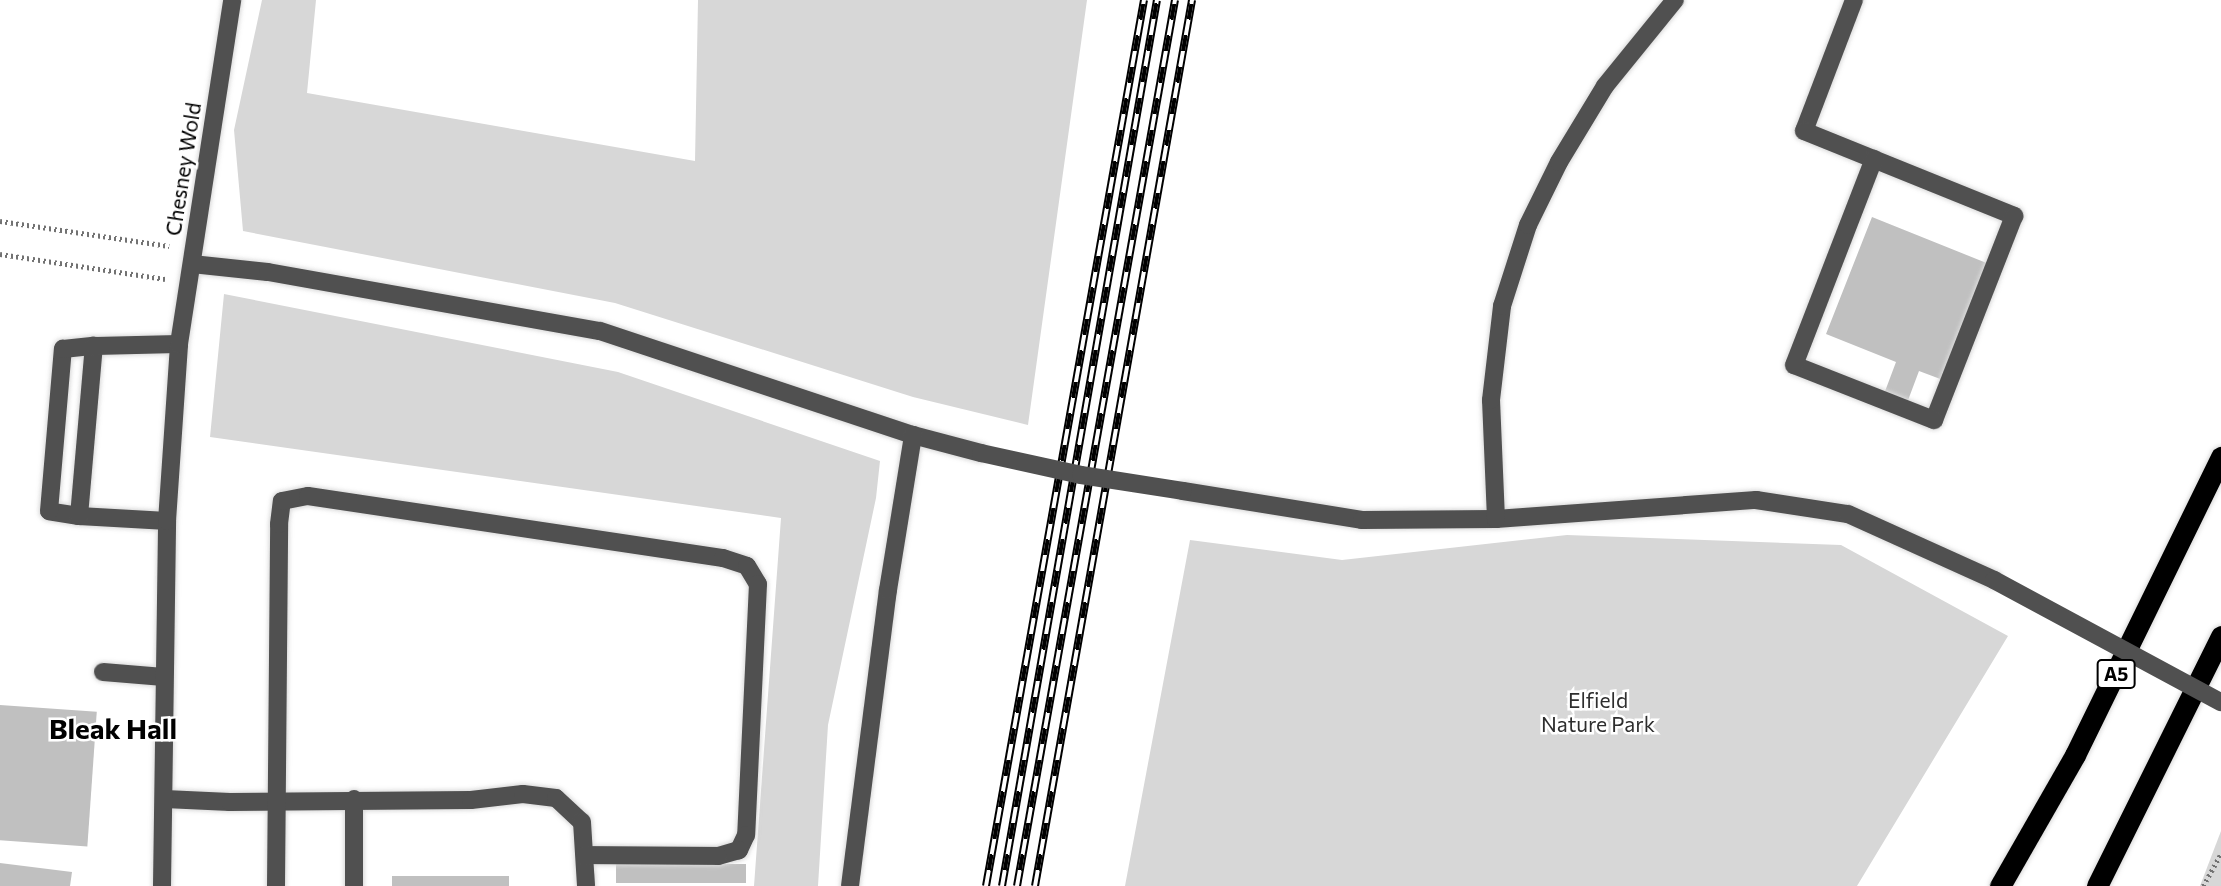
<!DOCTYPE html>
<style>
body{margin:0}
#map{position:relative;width:2221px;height:886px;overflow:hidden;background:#fff;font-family:Commissioner,sans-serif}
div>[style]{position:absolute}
.green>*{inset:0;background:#d7d7d7}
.building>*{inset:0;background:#c0c0c0;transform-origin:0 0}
.path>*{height:4.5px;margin-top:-2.25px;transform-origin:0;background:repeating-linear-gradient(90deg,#727272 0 2px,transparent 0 5.5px)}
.roads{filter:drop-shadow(0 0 2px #dbdbdb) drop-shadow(0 0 2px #dbdbdb)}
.minor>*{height:18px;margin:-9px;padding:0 9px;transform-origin:9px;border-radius:9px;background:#505050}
.highway>*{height:21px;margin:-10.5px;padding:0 10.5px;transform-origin:10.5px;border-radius:10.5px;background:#000}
.rail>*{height:8px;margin-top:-4px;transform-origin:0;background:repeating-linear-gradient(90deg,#fff 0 16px,#000 0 32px);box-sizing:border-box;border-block:2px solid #000}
.minor-bridge>*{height:18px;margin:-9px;padding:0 9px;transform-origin:9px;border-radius:9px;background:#505050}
span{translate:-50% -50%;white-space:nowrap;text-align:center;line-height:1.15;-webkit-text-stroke:5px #fff;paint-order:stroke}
.shield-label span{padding:2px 5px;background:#fff;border:2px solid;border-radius:5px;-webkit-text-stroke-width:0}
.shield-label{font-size:19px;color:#000;font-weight:700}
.street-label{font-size:21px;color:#000}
.park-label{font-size:21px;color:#2e2e2e}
.district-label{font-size:28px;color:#000;font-weight:700}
</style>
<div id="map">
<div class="green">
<div style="clip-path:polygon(262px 0,316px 0,307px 93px,695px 161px,698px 0,1087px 0,1028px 425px,913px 397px,615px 303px,243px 231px,234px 130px)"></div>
<div style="clip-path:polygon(224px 294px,618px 372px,880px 461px,876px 498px,828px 725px,818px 886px,754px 886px,781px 518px,210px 437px)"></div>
<div style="clip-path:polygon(1567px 535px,1841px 545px,2008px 636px,1857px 886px,1125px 886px,1190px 540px,1342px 560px)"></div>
<div style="clip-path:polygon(2221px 831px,2221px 886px,2200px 886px)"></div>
</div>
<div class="building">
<div style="clip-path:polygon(1872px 217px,1989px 264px,1943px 380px,1919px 371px,1907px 403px,1884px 394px,1896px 362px,1826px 334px)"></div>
<div style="left:0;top:705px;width:97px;height:135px;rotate:4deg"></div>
<div style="clip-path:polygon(0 863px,72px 872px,70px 886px,0 886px)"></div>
<div style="left:616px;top:864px;width:130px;height:19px"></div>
<div style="left:392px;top:876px;width:117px;height:10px"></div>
</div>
<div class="path">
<div style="left:0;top:221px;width:171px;rotate:8.4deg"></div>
<div style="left:0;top:254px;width:167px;rotate:8.6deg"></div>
<div style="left:2203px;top:886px;width:37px;rotate:-61deg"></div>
</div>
<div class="roads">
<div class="minor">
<div style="left:1854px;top:0;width:140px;rotate:110.9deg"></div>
<div style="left:1804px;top:131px;width:227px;rotate:22deg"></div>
<div style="left:2014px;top:216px;width:219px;rotate:111.4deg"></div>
<div style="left:1934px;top:420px;width:150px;rotate:-158.6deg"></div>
<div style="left:1794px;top:365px;width:221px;rotate:-68.8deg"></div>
<div style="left:192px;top:264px;width:76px;rotate:6deg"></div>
<div style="left:268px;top:272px;width:337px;rotate:10.1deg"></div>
<div style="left:600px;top:331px;width:330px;rotate:18.4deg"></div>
<div style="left:913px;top:435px;width:70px;rotate:14.8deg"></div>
<div style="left:1183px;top:491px;width:181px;rotate:9.2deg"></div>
<div style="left:1362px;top:520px;width:134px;rotate:-0.4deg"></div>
<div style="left:1496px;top:519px;width:261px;rotate:-4.2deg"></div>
<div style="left:1756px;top:500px;width:93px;rotate:8.7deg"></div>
<div style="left:1848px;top:514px;width:160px;rotate:24.3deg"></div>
<div style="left:79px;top:516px;width:30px;rotate:-171deg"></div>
<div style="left:49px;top:511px;width:163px;rotate:-85.1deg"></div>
<div style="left:63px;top:349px;width:31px;rotate:-6deg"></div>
<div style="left:1496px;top:519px;width:119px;rotate:-92.4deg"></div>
<div style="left:1491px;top:400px;width:95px;rotate:-83.3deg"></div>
<div style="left:1502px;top:306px;width:85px;rotate:-72.2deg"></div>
<div style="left:1528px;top:225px;width:70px;rotate:-63.8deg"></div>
<div style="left:1559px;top:162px;width:89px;rotate:-58.8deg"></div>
<div style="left:1605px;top:86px;width:111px;rotate:-50.9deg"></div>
<div style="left:167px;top:521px;width:88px;rotate:-176.7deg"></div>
<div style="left:79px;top:516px;width:171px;rotate:-85deg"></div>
<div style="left:94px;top:346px;width:85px;rotate:-1.3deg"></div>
<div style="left:103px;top:672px;width:61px;rotate:4.7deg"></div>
<div style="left:165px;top:799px;width:65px;rotate:2.6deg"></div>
<div style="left:230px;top:802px;width:241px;rotate:-0.5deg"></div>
<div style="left:471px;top:800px;width:52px;rotate:-6.6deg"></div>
<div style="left:523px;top:794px;width:33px;rotate:7deg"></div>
<div style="left:556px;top:798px;width:35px;rotate:43deg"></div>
<div style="left:582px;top:822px;width:64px;rotate:86.4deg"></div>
<div style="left:354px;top:799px;width:87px;rotate:90deg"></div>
<div style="left:162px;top:886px;width:365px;rotate:-89.2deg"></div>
<div style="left:167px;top:521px;width:177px;rotate:-86.1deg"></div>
<div style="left:179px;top:344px;width:348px;rotate:-81.2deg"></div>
<div style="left:276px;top:886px;width:362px;rotate:-89.5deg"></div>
<div style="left:279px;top:524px;width:23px;rotate:-83deg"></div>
<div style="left:282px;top:501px;width:26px;rotate:-11deg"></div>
<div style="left:308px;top:496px;width:420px;rotate:8.5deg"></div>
<div style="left:723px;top:558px;width:25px;rotate:18deg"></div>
<div style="left:747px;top:566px;width:21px;rotate:59deg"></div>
<div style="left:758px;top:584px;width:251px;rotate:92.7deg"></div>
<div style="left:746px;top:835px;width:17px;rotate:115deg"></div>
<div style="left:739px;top:850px;width:22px;rotate:164deg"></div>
<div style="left:718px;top:856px;width:133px;rotate:-179.6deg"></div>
<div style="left:850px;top:886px;width:298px;rotate:-82.7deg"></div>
<div style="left:888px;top:590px;width:157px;rotate:-80.8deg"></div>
</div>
<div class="highway">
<div style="left:2000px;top:886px;width:151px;rotate:-60.2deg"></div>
<div style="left:2075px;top:755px;width:332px;rotate:-63.9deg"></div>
<div style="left:2097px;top:886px;width:279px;rotate:-63.6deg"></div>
</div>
</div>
<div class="rail">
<div style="left:986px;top:886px;width:900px;rotate:-79.89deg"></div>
<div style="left:1002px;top:886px;width:899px;rotate:-80.08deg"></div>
<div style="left:1017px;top:886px;width:900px;rotate:-79.89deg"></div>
<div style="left:1035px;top:886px;width:900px;rotate:-79.95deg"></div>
</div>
<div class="minor-bridge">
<div style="left:981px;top:453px;width:102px;rotate:12.4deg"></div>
<div style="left:1081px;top:475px;width:103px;rotate:8.9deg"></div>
<div style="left:1994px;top:580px;width:258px;rotate:28.3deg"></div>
</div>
<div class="shield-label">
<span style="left:2116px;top:674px">A5</span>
</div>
<div class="street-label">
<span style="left:183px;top:169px;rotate:-81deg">Chesney Wold</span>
</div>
<div class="park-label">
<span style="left:1598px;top:712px">Elfield<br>Nature Park</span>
</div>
<div class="district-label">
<span style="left:113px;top:728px">Bleak Hall</span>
</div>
</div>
